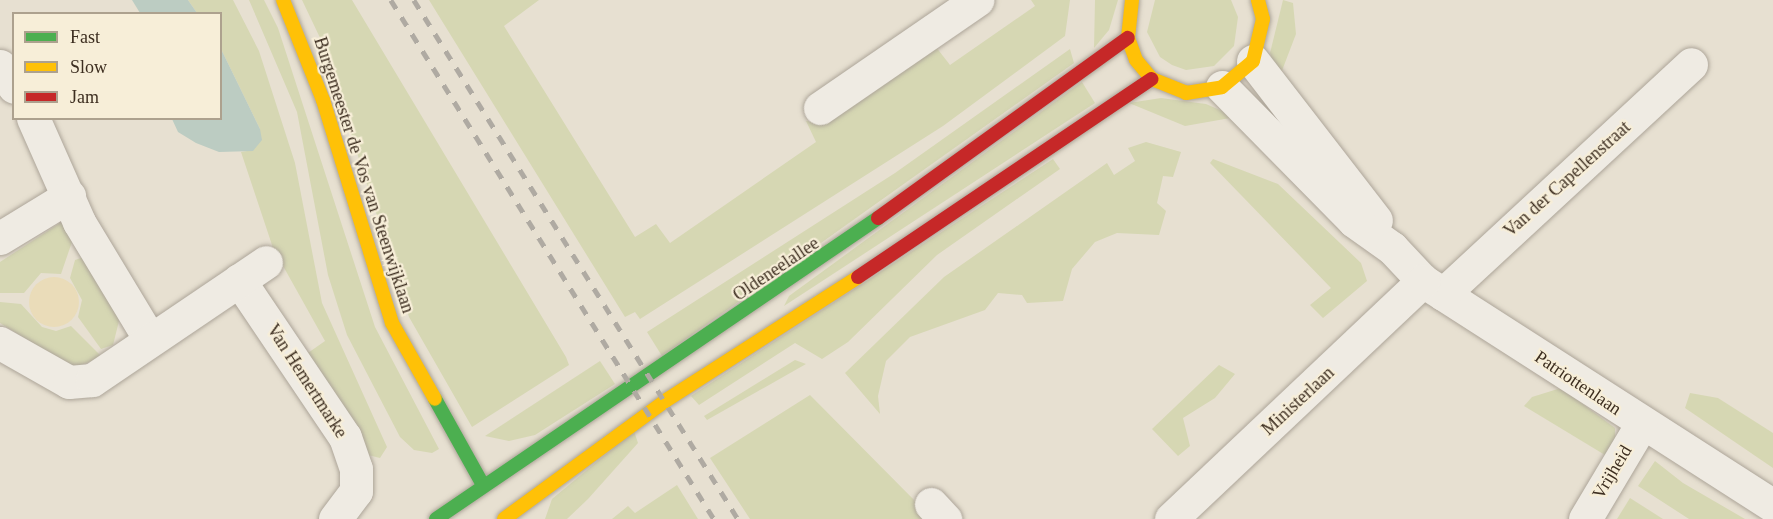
<!DOCTYPE html>
<style>
body{margin:0}
#map{position:relative;width:1773px;height:519px;overflow:hidden;background:#e7e0d1;font-family:"Times New Roman",serif}
div>[style]{position:absolute}
.green>*{inset:0;background:#d6d7b3}
.sand>*{inset:0;background:#eadcb9}
.round{border-radius:50%}
.water>*{inset:0;background:#bcccc2}
.roads{filter:drop-shadow(0 0 2px #ada599) drop-shadow(0 0 2px #ada599)}
.street>*{height:33px;margin:-16.5px;padding:0 16.5px;transform-origin:16.5px;border-radius:16.5px;background:#efebe3}
.fast>*{height:14px;margin:-7px;padding:0 7px;transform-origin:7px;border-radius:7px;background:#4caf50}
.slow>*{height:14px;margin:-7px;padding:0 7px;transform-origin:7px;border-radius:7px;background:#ffc107}
.jam>*{height:14px;margin:-7px;padding:0 7px;transform-origin:7px;border-radius:7px;background:#c62828}
.rail>*{height:4.5px;margin-top:-2.25px;transform-origin:0;background:repeating-linear-gradient(90deg,#afaaa2 0 10px,transparent 0 20px)}
span{translate:-50% -50%;white-space:nowrap;text-align:center;line-height:1.15;-webkit-text-stroke:4.5px #f7eed8;paint-order:stroke}
.street-label{font-size:18px;color:#3d2e20}
.legend{position:absolute;left:12px;top:12px;width:210px;height:108px;box-sizing:border-box;background:#f7eed8;border:2px solid #ada18e;margin:0;padding:8px 10px;list-style:none;font-size:18px;color:#3d2e20}
.legend li{display:flex;align-items:center;gap:12px;height:30px}
.legend b{width:30px;border:2px solid #ada18e}
</style>
<div id="map">
<div class="green">
<div style="clip-path:polygon(188px 0,233px 0,259px 51px,295px 163px,322px 303px,387px 447px,380px 458px,368px 455px,305px 355px,325px 341px,273px 248px,241px 152px,253px 150px,260px 129px,221px 49px,220px 14px,197px 13px)"></div>
<div style="clip-path:polygon(249px 0,264px 0,278px 28px,375px 327px,439px 449px,432px 453px,414px 450px,400px 437px,347px 335px,328px 275px,297px 112px)"></div>
<div style="clip-path:polygon(302px 0,352px 0,566px 357px,569px 365px,472px 427px,409px 317px,322px 42px)"></div>
<div style="clip-path:polygon(429px 0,539px 0,504px 26px,635px 237px,656px 224px,670px 243px,816px 142px,806px 121px,818px 122px,936px 47px,950px 65px,1035px 6px,1031px 0,1070px 0,1065px 36px,943px 126px,640px 319px,635px 312px,625px 317px)"></div>
<div style="clip-path:polygon(1095px 0,1118px 0,1109px 30px,1094px 48px)"></div>
<div style="clip-path:polygon(1155px 0,1231px 0,1238px 17px,1234px 46px,1214px 66px,1186px 70px,1172px 65px,1160px 57px,1147px 32px)"></div>
<div style="clip-path:polygon(1283px 0,1293px 3px,1296px 34px,1278px 81px,1270px 53px)"></div>
<div style="clip-path:polygon(1070px 49px,1074px 63px,662px 356px,647px 332px,895px 173px)"></div>
<div style="clip-path:polygon(1082px 82px,1095px 103px,784px 306px,789px 296px)"></div>
<div style="clip-path:polygon(1161px 98px,1206px 104px,1236px 117px,1185px 126px,1129px 103px)"></div>
<div style="clip-path:polygon(1146px 142px,1181px 152px,1173px 177px,1163px 176px,1157px 203px,1166px 211px,1159px 235px,1117px 233px,1095px 242px,1072px 269px,1063px 301px,1027px 303px,1022px 295px,998px 293px,985px 310px,910px 337px,886px 361px,878px 396px,880px 414px,845px 373px,944px 277px,1107px 163px,1114px 175px,1135px 161px,1128px 148px)"></div>
<div style="clip-path:polygon(1053px 159px,1060px 169px,937px 255px,848px 342px,822px 359px,795px 343px,699px 405px,691px 396px)"></div>
<div style="clip-path:polygon(1213px 159px,1278px 184px,1361px 263px,1367px 281px,1323px 318px,1310px 305px,1331px 288px,1210px 163px)"></div>
<div style="clip-path:polygon(63px 221px,73px 239px,61px 274px,41px 273px,24px 293px,0 293px,0 262px)"></div>
<div style="clip-path:polygon(84px 257px,115px 306px,119px 321px,113px 345px,101px 349px,78px 317px,82px 300px,70px 278px,75px 260px)"></div>
<div style="clip-path:polygon(0 302px,21px 304px,42px 327px,56px 331px,71px 326px,102px 357px,73px 368px,0 323px)"></div>
<div style="clip-path:polygon(795px 360px,806px 364px,707px 420px,704px 416px)"></div>
<div style="clip-path:polygon(600px 361px,615px 384px,535px 435px,509px 441px,485px 436px)"></div>
<div style="clip-path:polygon(1219px 365px,1235px 374px,1215px 398px,1183px 418px,1190px 446px,1178px 456px,1152px 429px)"></div>
<div style="clip-path:polygon(1561px 388px,1615px 428px,1615px 448px,1605px 455px,1524px 406px,1532px 397px)"></div>
<div style="clip-path:polygon(1690px 393px,1718px 398px,1773px 433px,1773px 468px,1685px 408px)"></div>
<div style="clip-path:polygon(810px 395px,918px 504px,916px 511px,924px 519px,750px 519px,710px 458px)"></div>
<div style="clip-path:polygon(634px 431px,638px 443px,588px 499px,567px 519px,545px 519px,552px 499px)"></div>
<div style="clip-path:polygon(1655px 461px,1683px 483px,1745px 519px,1689px 519px,1638px 486px)"></div>
<div style="clip-path:polygon(677px 485px,698px 519px,612px 519px,628px 506px,635px 513px)"></div>
<div style="clip-path:polygon(1630px 498px,1663px 519px,1617px 519px)"></div>
</div>
<div class="sand">
<div class="round" style="left:29px;top:277px;width:50px;height:50px"></div>
</div>
<div class="water">
<div style="clip-path:polygon(132px 0,188px 0,197px 13px,140px 13px)"></div>
<div style="clip-path:polygon(221px 49px,260px 129px,262px 140px,253px 151px,219px 152px,196px 143px,178px 132px,172px 119px,220px 118px)"></div>
</div>
<div class="roads">
<div class="street">
<div style="left:1253px;top:61px;width:201px;rotate:52.3deg"></div>
<div style="left:0;top:66px;width:25px;rotate:56deg"></div>
<div style="left:1222px;top:87px;width:188px;rotate:45.4deg"></div>
<div style="left:1354px;top:221px;width:47px;rotate:35.4deg"></div>
<div style="left:1392px;top:248px;width:45px;rotate:46.8deg"></div>
<div style="left:1423px;top:281px;width:416px;rotate:32.7deg"></div>
<div style="left:820px;top:108px;width:191px;rotate:-34.5deg"></div>
<div style="left:33px;top:118px;width:114px;rotate:66.1deg"></div>
<div style="left:79px;top:222px;width:135px;rotate:58.9deg"></div>
<div style="left:0;top:238px;width:81px;rotate:-31.3deg"></div>
<div style="left:239px;top:280px;width:189px;rotate:56deg"></div>
<div style="left:345px;top:437px;width:34px;rotate:71deg"></div>
<div style="left:356px;top:469px;width:22px;rotate:90deg"></div>
<div style="left:356px;top:491px;width:35px;rotate:127deg"></div>
<div style="left:1443px;top:294px;width:338px;rotate:-42.8deg"></div>
<div style="left:0;top:343px;width:79px;rotate:29.5deg"></div>
<div style="left:69px;top:382px;width:23px;rotate:-5deg"></div>
<div style="left:92px;top:380px;width:210px;rotate:-34.1deg"></div>
<div style="left:931px;top:504px;width:21px;rotate:47deg"></div>
<div style="left:1171px;top:519px;width:347px;rotate:-43.4deg"></div>
<div style="left:1585px;top:519px;width:109px;rotate:-59.2deg"></div>
</div>
<div class="fast">
<div style="left:435px;top:399px;width:98px;rotate:60.8deg"></div>
<div style="left:436px;top:519px;width:535px;rotate:-34.25deg"></div>
</div>
<div class="slow">
<div style="left:283px;top:0;width:108px;rotate:68.2deg"></div>
<div style="left:323px;top:100px;width:233px;rotate:72.8deg"></div>
<div style="left:392px;top:323px;width:87px;rotate:60.5deg"></div>
<div style="left:1132px;top:0;width:38px;rotate:96deg"></div>
<div style="left:1128px;top:38px;width:23px;rotate:70deg"></div>
<div style="left:1136px;top:60px;width:25px;rotate:50deg"></div>
<div style="left:1152px;top:79px;width:37px;rotate:22deg"></div>
<div style="left:1186px;top:93px;width:36px;rotate:-9deg"></div>
<div style="left:1222px;top:87px;width:40px;rotate:-40deg"></div>
<div style="left:1253px;top:61px;width:43px;rotate:-76.6deg"></div>
<div style="left:1263px;top:19px;width:20px;rotate:-105deg"></div>
<div style="left:504px;top:519px;width:200px;rotate:-36.2deg"></div>
<div style="left:665px;top:401px;width:229px;rotate:-32.7deg"></div>
</div>
<div class="jam">
<div style="left:878px;top:218px;width:308px;rotate:-35.8deg"></div>
<div style="left:858px;top:277px;width:354px;rotate:-34deg"></div>
</div>
</div>
<div class="rail">
<div style="left:391px;top:0;width:611px;rotate:58.1deg"></div>
<div style="left:414px;top:0;width:612px;rotate:58.02deg"></div>
</div>
<div class="street-label">
<span style="left:364px;top:175px;rotate:72deg">Burgemeester de Vos van Steenwijklaan</span>
<span style="left:1567px;top:179px;rotate:-42deg">Van der Capellenstraat</span>
<span style="left:776px;top:269px;rotate:-34deg">Oldeneelallee</span>
<span style="left:307px;top:381px;rotate:57deg">Van Hemertmarke</span>
<span style="left:1578px;top:383px;rotate:34deg">Patriottenlaan</span>
<span style="left:1298px;top:401px;rotate:-43deg">Ministerlaan</span>
<span style="left:1612px;top:472px;rotate:-59deg">Vrijheid</span>
</div>
<ul class="legend">
<li><b style="height:8px;background:#4caf50"></b>Fast</li>
<li><b style="height:8px;background:#ffc107"></b>Slow</li>
<li><b style="height:8px;background:#c62828"></b>Jam</li>
</ul>
</div>
